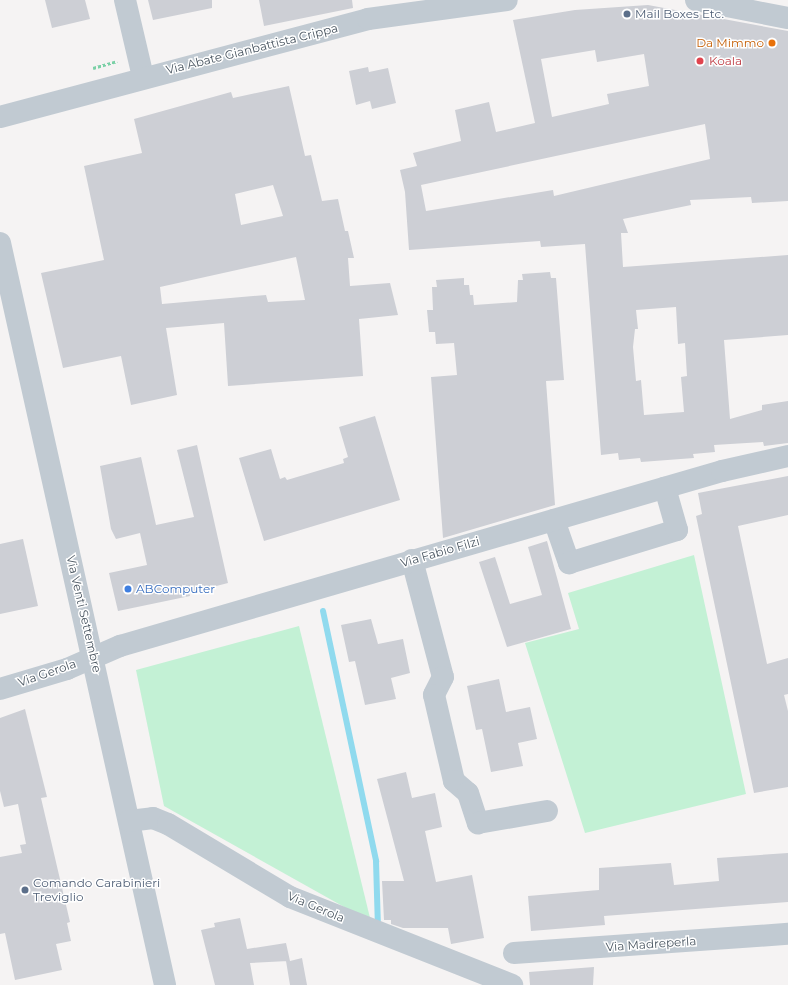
<!DOCTYPE html>
<style>
body{margin:0}
#map{position:relative;width:788px;height:985px;overflow:hidden;background:#f5f3f3;font-family:Montserrat,sans-serif}
div>[style]{position:absolute}
.green>*{inset:0;background:#c3f1d5}
.stream>*{height:6px;margin:-3px;padding:0 3px;transform-origin:3px;border-radius:3px;background:#90daee}
.building>*{inset:0;background:#cdcfd5}
.path>*{height:2.5px;margin-top:-1.25px;transform-origin:0;background:repeating-linear-gradient(90deg,#7ad0a6 0 3px,transparent 0 5px)}
.minor>*{height:22px;margin:-11px;padding:0 11px;transform-origin:11px;border-radius:11px;background:#c1cad2}
.dots>*{width:11px;height:11px;translate:-50% -50%;box-sizing:border-box;border:2px solid #fff;border-radius:50%}
span{translate:-50% -50%;white-space:nowrap;text-align:center;line-height:1.15;-webkit-text-stroke:3px #fff;paint-order:stroke}
.service-label{font-size:12px;color:#4e5e75}
.left{translate:0 -50%;text-align:left}
.food-label{font-size:12px;color:#c56008}
.right{translate:-100% -50%;text-align:right}
.street-label{font-size:12px;color:#4a5661}
.health-label{font-size:12px;color:#be3a42}
.shop-label{font-size:12px;color:#366cbe}
</style>
<div id="map">
<div class="green">
<div style="clip-path:polygon(694px 555px,746px 794px,585px 833px,525px 643px,579px 629px,568px 593px)"></div>
<div style="clip-path:polygon(299px 626px,371px 922px,164px 806px,136px 670px)"></div>
</div>
<div class="stream">
<div style="left:323px;top:611px;width:256px;rotate:78deg"></div>
<div style="left:376px;top:861px;width:66px;rotate:88.3deg"></div>
</div>
<div class="building">
<div style="clip-path:polygon(45px 0,85px 0,90px 19px,52px 28px)"></div>
<div style="clip-path:polygon(148px 0,212px 0,212px 8px,153px 20px)"></div>
<div style="clip-path:polygon(259px 0,352px 0,353px 8px,264px 26px)"></div>
<div style="clip-path:polygon(evenodd,648px 5px,788px 31px,788px 201px,752px 203px,751px 197px,690px 200px,691px 205px,623px 219px,628px 233px,621px 233px,623px 267px,788px 255px,788px 335px,724px 340px,730px 419px,762px 410px,762px 405px,788px 401px,788px 443px,764px 446px,763px 442px,714px 445px,715px 452px,693px 454px,694px 458px,641px 462px,640px 458px,619px 460px,618px 453px,601px 455px,585px 244px,541px 247px,540px 241px,409px 250px,405px 192px,400px 170px,417px 166px,413px 153px,461px 141px,455px 110px,489px 102px,496px 132px,535px 123px,513px 20px,575px 10px,648px 5px,595px 50px,597px 62px,644px 54px,649px 86px,607px 94px,609px 104px,552px 117px,541px 59px,595px 50px,648px 5px,705px 124px,710px 159px,554px 196px,553px 190px,426px 211px,421px 185px,705px 124px,648px 5px,676px 307px,678px 344px,685px 343px,687px 376px,681px 377px,684px 412px,644px 415px,641px 380px,636px 381px,633px 347px,635px 329px,638px 329px,636px 310px,676px 307px)"></div>
<div style="clip-path:polygon(368px 67px,369px 72px,388px 68px,396px 103px,372px 109px,370px 101px,356px 105px,349px 71px)"></div>
<div style="clip-path:polygon(evenodd,289px 86px,305px 156px,311px 155px,322px 201px,338px 199px,345px 231px,348px 231px,354px 258px,348px 258px,350px 286px,390px 283px,398px 315px,359px 319px,363px 376px,228px 386px,224px 323px,166px 328px,177px 395px,131px 405px,121px 356px,63px 368px,41px 273px,104px 260px,84px 166px,142px 153px,134px 119px,231px 92px,233px 98px,289px 86px,273px 185px,283px 216px,241px 225px,235px 194px,273px 185px,289px 86px,296px 257px,305px 300px,268px 302px,266px 295px,162px 304px,160px 287px,296px 257px)"></div>
<div style="clip-path:polygon(550px 272px,551px 278px,556px 278px,564px 380px,546px 381px,555px 505px,443px 538px,431px 377px,457px 375px,454px 343px,436px 344px,435px 332px,429px 332px,427px 310px,433px 310px,432px 287px,437px 287px,436px 280px,464px 278px,464px 285px,469px 285px,470px 295px,473px 295px,474px 305px,517px 302px,518px 280px,523px 280px,522px 274px)"></div>
<div style="clip-path:polygon(375px 416px,400px 500px,264px 541px,239px 458px,271px 449px,280px 479px,285px 477px,287px 480px,344px 463px,343px 459px,348px 457px,339px 427px)"></div>
<div style="clip-path:polygon(197px 445px,228px 583px,189px 593px,190px 596px,118px 611px,109px 573px,147px 565px,140px 533px,116px 539px,111px 529px,100px 466px,141px 457px,156px 525px,194px 517px,177px 450px)"></div>
<div style="clip-path:polygon(788px 476px,788px 515px,738px 526px,767px 664px,788px 658px,788px 694px,784px 695px,788px 711px,788px 787px,754px 793px,696px 516px,702px 514px,698px 493px)"></div>
<div style="clip-path:polygon(23px 539px,38px 606px,0 614px,0 544px)"></div>
<div style="clip-path:polygon(547px 541px,571px 629px,507px 647px,479px 562px,495px 557px,510px 604px,542px 595px,528px 547px)"></div>
<div style="clip-path:polygon(371px 619px,378px 644px,403px 639px,410px 673px,391px 678px,396px 699px,365px 705px,355px 661px,349px 662px,341px 625px)"></div>
<div style="clip-path:polygon(499px 679px,506px 712px,530px 707px,537px 739px,518px 743px,523px 766px,491px 772px,482px 729px,476px 730px,467px 686px)"></div>
<div style="clip-path:polygon(25px 709px,47px 797px,41px 798px,70px 922px,67px 923px,71px 941px,56px 944px,62px 970px,15px 980px,5px 933px,0 934px,0 857px,22px 853px,20px 845px,26px 844px,18px 804px,4px 807px,0 791px,0 718px)"></div>
<div style="clip-path:polygon(406px 772px,412px 798px,435px 793px,442px 827px,425px 831px,436px 882px,472px 875px,484px 938px,451px 944px,448px 928px,403px 928px,391px 924px,391px 920px,384px 920px,382px 881px,404px 881px,377px 779px)"></div>
<div style="clip-path:polygon(788px 853px,788px 902px,604px 916px,605px 925px,531px 931px,528px 896px,599px 890px,599px 868px,671px 863px,674px 885px,719px 881px,717px 858px)"></div>
<div style="clip-path:polygon(240px 918px,247px 949px,286px 943px,290px 961px,302px 958px,307px 985px,290px 985px,286px 961px,288px 961px,250px 963px,254px 985px,215px 985px,201px 930px,215px 927px,214px 923px)"></div>
<div style="clip-path:polygon(594px 967px,593px 985px,530px 985px,529px 972px)"></div>
</div>
<div class="path">
<div style="left:93px;top:68px;width:25px;rotate:-16deg"></div>
</div>
<div class="minor">
<div style="left:125px;top:0;width:79px;rotate:76.8deg"></div>
<div style="left:696px;top:0;width:94px;rotate:11.1deg"></div>
<div style="left:0;top:117px;width:381px;rotate:-14.9deg"></div>
<div style="left:368px;top:19px;width:140px;rotate:-7.8deg"></div>
<div style="left:0;top:243px;width:760px;rotate:77.46deg"></div>
<div style="left:554px;top:520px;width:46px;rotate:70.8deg"></div>
<div style="left:569px;top:563px;width:113px;rotate:-17deg"></div>
<div style="left:677px;top:530px;width:44px;rotate:-105.9deg"></div>
<div style="left:412px;top:560px;width:121px;rotate:75.2deg"></div>
<div style="left:443px;top:677px;width:20px;rotate:117deg"></div>
<div style="left:434px;top:695px;width:88px;rotate:76.9deg"></div>
<div style="left:454px;top:781px;width:18px;rotate:41deg"></div>
<div style="left:468px;top:793px;width:32px;rotate:72deg"></div>
<div style="left:478px;top:823px;width:70px;rotate:-9.9deg"></div>
<div style="left:0;top:689px;width:70px;rotate:-16.6deg"></div>
<div style="left:67px;top:669px;width:58px;rotate:-23.5deg"></div>
<div style="left:120px;top:646px;width:627px;rotate:-16.21deg"></div>
<div style="left:722px;top:471px;width:68px;rotate:-12.8deg"></div>
<div style="left:129px;top:821px;width:24px;rotate:-7deg"></div>
<div style="left:153px;top:818px;width:16px;rotate:22deg"></div>
<div style="left:168px;top:824px;width:142px;rotate:30.9deg"></div>
<div style="left:290px;top:897px;width:239px;rotate:21.6deg"></div>
<div style="left:514px;top:953px;width:275px;rotate:-4deg"></div>
</div>
<div class="dots">
<div style="left:627px;top:14px;background:#5c6f8a"></div>
<div style="left:772px;top:43px;background:#e8710a"></div>
<div style="left:700px;top:61px;background:#e0444e"></div>
<div style="left:128px;top:589px;background:#3f7fe0"></div>
<div style="left:25px;top:890px;background:#5c6f8a"></div>
</div>
<div class="service-label">
<span class="left" style="left:635px;top:14px">Mail Boxes Etc.</span>
<span class="left" style="left:33px;top:890px">Comando Carabinieri<br>Treviglio</span>
</div>
<div class="food-label">
<span class="right" style="left:764px;top:43px">Da Mimmo</span>
</div>
<div class="street-label">
<span style="left:252px;top:49px;rotate:-14deg">Via Abate Gianbattista Crippa</span>
<span style="left:440px;top:552px;rotate:-16deg">Via Fabio Filzi</span>
<span style="left:84px;top:614px;rotate:77deg">Via Venti Settembre</span>
<span style="left:47px;top:673px;rotate:-19deg">Via Gerola</span>
<span style="left:316px;top:907px;rotate:23deg">Via Gerola</span>
<span style="left:651px;top:944px;rotate:-4deg">Via Madreperla</span>
</div>
<div class="health-label">
<span class="left" style="left:709px;top:61px">Koala</span>
</div>
<div class="shop-label">
<span class="left" style="left:136px;top:589px">ABComputer</span>
</div>
</div>
